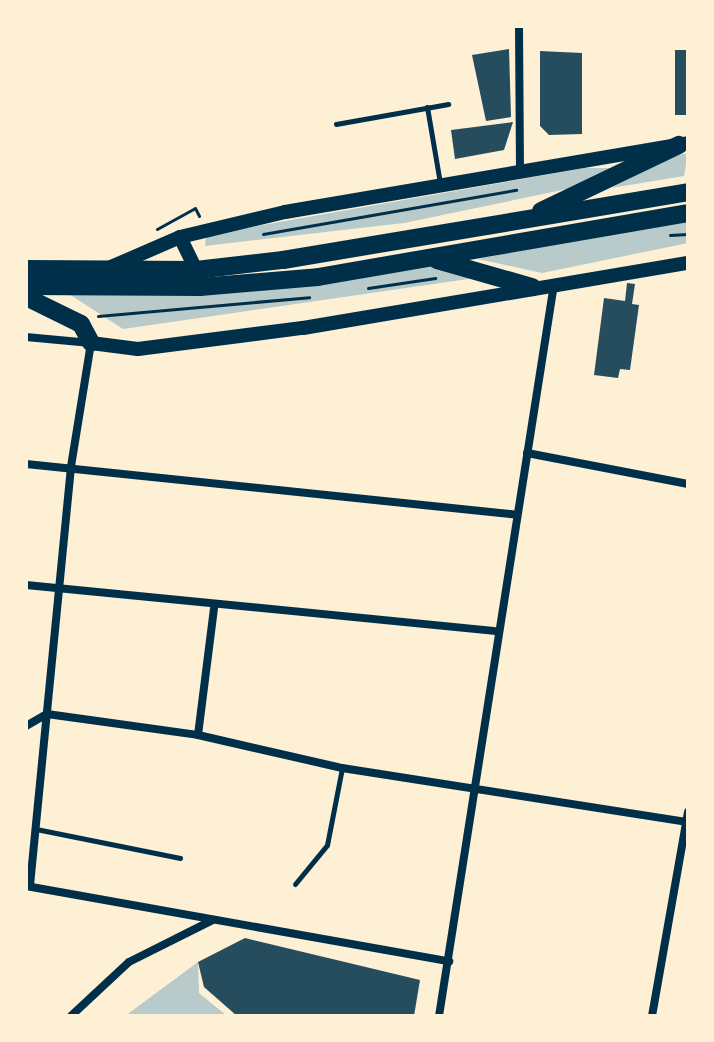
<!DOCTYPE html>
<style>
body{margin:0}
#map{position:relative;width:714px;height:1042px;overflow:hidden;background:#fdf0d5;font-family:"Varela Round",sans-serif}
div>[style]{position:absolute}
.green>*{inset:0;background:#b9caca}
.building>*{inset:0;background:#264d5e;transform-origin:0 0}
.path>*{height:3px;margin:-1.5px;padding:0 1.5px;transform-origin:1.5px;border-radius:1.5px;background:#003049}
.service>*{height:5px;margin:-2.5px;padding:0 2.5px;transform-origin:2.5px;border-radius:2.5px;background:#003049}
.minor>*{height:8px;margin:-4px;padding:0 4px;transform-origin:4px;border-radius:4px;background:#003049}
.secondary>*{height:14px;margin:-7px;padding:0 7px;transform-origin:7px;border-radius:7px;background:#003049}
.trunk>*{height:18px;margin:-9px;padding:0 9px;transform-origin:9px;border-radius:9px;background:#003049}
span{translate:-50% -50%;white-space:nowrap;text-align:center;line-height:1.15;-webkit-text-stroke:6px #fdf0d5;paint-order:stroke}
.frame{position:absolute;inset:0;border:28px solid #fdf0d5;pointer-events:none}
</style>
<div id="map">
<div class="green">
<div style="clip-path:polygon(688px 153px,684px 176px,611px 188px,673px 156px)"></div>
<div style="clip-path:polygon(585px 168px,618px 168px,567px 189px,404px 223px,205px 246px,206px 235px)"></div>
<div style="clip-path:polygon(688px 218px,688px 243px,542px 273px,478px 259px)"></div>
<div style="clip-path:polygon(432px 266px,475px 278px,123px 329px,69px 294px)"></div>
<div style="clip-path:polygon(198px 962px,199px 993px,227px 1016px,125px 1016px)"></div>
</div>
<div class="building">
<div style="clip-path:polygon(509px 49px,511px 117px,486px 121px,472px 55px)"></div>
<div style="left:675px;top:50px;width:13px;height:65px"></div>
<div style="clip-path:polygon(540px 51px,582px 53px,582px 134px,549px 135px,540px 126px)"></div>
<div style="clip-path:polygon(513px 122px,504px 150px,455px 159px,451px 130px)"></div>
<div style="clip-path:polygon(627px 283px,635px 284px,632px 304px,639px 305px,630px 370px,620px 369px,618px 378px,594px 375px,604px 298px,625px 301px)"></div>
<div style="clip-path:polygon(245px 938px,420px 980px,414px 1016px,237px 1016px,204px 987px,198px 962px)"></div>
</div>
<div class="path">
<div style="left:157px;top:229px;width:43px;rotate:-28.9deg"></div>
<div style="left:195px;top:208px;width:9px;rotate:63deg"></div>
<div style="left:263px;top:234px;width:257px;rotate:-9.9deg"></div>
<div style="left:670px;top:235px;width:18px;rotate:-3deg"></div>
<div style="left:368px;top:288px;width:68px;rotate:-8.5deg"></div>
<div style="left:98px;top:316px;width:212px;rotate:-5.1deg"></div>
</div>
<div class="service">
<div style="left:427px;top:107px;width:77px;rotate:80.3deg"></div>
<div style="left:336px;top:124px;width:114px;rotate:-10.1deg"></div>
<div style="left:36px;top:829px;width:147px;rotate:11.4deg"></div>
<div style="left:295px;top:884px;width:50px;rotate:-50.6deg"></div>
<div style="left:327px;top:845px;width:78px;rotate:-79deg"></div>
</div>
<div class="minor">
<div style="left:519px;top:26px;width:144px;rotate:89.6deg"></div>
<div style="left:26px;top:337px;width:65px;rotate:5.3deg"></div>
<div style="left:91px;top:343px;width:126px;rotate:99.2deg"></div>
<div style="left:71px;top:467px;width:421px;rotate:95.6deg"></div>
<div style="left:527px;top:453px;width:164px;rotate:10.9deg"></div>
<div style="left:26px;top:464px;width:491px;rotate:5.9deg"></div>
<div style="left:26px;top:585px;width:470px;rotate:5.6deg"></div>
<div style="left:26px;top:726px;width:24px;rotate:-30deg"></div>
<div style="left:47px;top:714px;width:152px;rotate:7.9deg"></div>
<div style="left:198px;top:735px;width:148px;rotate:12.9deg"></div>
<div style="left:342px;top:768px;width:350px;rotate:8.9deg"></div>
<div style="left:198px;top:735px;width:128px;rotate:-82.8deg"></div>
<div style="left:26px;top:886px;width:430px;rotate:10.1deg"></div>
<div style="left:71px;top:1016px;width:79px;rotate:-43deg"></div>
<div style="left:129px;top:962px;width:94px;rotate:-26.6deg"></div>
<div style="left:439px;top:1016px;width:741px;rotate:-81.07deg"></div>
<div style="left:652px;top:1016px;width:207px;rotate:-80deg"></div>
</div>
<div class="secondary">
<div style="left:180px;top:237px;width:37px;rotate:64deg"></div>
<div style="left:111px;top:267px;width:75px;rotate:-23.5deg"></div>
<div style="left:180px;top:237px;width:108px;rotate:-13.4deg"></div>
<div style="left:285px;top:212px;width:409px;rotate:-9.7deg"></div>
<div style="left:91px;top:343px;width:47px;rotate:7.3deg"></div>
<div style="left:138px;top:349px;width:166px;rotate:-7.3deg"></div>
<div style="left:303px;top:328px;width:390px;rotate:-9.6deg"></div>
</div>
<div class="trunk">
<div style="left:541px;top:211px;width:153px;rotate:-25.6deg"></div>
<div style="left:437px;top:260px;width:99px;rotate:15.9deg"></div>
<div style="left:26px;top:269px;width:170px;rotate:0.3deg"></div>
<div style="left:196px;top:270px;width:88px;rotate:-6.6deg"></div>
<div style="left:283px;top:260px;width:411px;rotate:-9.5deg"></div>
<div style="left:26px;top:286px;width:174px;rotate:0.3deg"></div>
<div style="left:200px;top:287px;width:118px;rotate:-4.8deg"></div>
<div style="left:318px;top:277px;width:375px;rotate:-9.8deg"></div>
<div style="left:26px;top:297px;width:61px;rotate:26.1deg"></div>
<div style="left:81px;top:324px;width:21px;rotate:62deg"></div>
</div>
<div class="frame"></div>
</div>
